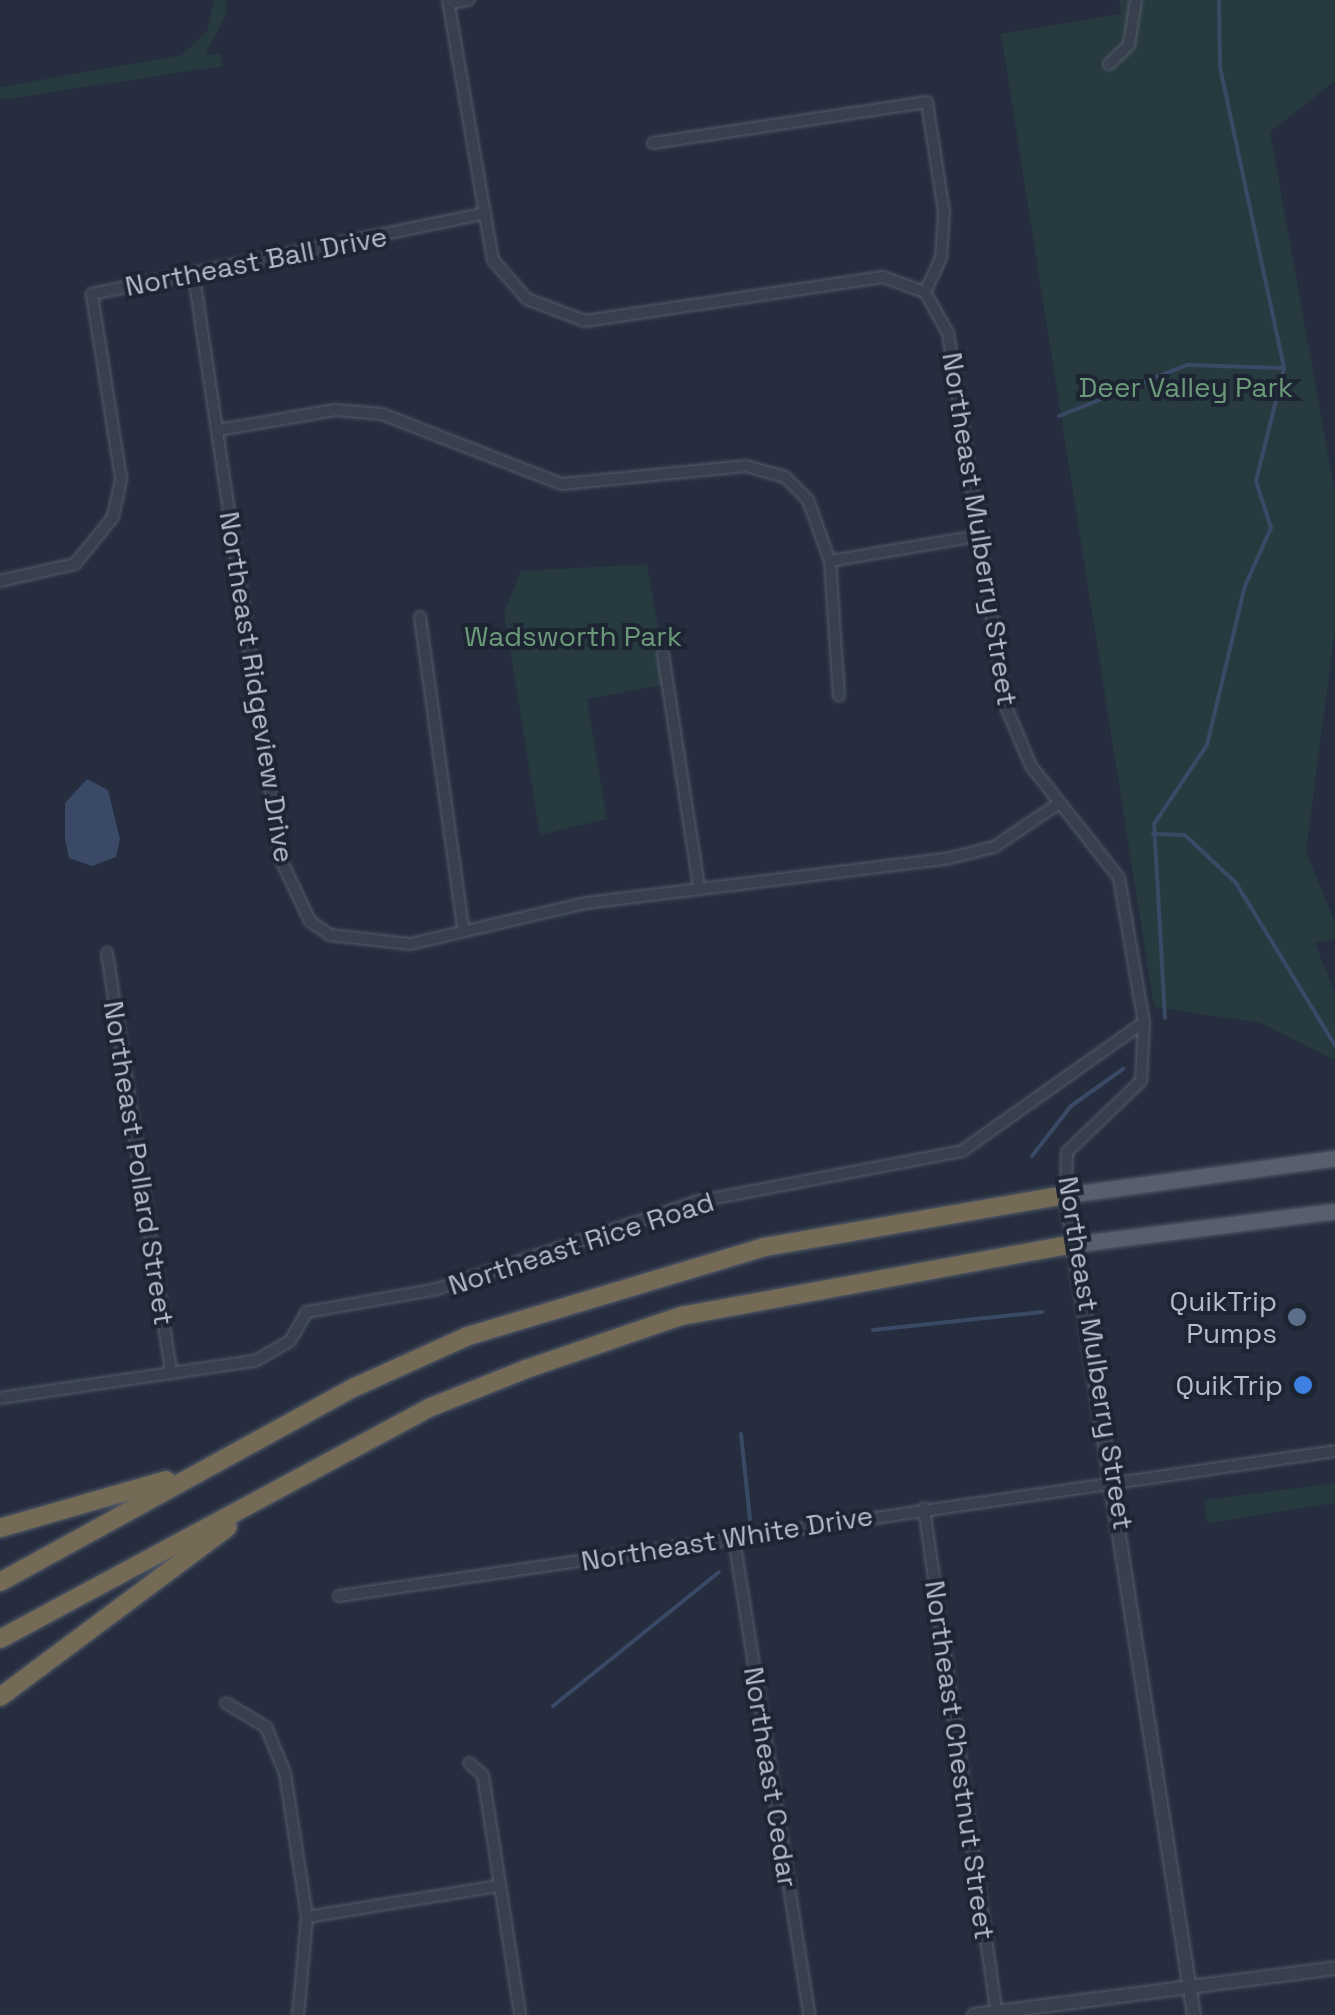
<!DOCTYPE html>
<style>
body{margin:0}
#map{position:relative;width:1335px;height:2015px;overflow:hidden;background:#252d3e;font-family:"Space Grotesk",sans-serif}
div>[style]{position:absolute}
.green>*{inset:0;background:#273a3f}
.water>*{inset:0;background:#3a4a66}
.stream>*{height:4px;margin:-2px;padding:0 2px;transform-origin:2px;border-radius:2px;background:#3a4a66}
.roads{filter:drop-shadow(0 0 2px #535b69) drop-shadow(0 0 2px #535b69)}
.minor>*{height:10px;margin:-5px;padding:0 5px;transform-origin:5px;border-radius:5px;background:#38404e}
.tertiary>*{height:12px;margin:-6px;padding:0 6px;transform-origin:6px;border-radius:6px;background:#38404e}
.primary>*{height:15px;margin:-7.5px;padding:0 7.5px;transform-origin:7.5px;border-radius:7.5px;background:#575e6e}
.motorway>*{height:18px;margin:-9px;padding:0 9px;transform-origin:9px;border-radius:9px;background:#746a56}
.dots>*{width:28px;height:28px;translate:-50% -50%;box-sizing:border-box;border:5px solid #1d2533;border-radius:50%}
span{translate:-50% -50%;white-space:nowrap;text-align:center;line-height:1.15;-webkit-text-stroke:8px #1d2533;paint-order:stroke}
.street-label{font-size:28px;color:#b4bbc9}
.park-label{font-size:28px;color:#6c997a}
.poi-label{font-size:28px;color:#b4bbc9}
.right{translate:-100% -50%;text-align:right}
</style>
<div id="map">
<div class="green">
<div style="clip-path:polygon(214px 0,226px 0,226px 15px,205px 55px,220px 54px,223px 66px,0 100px,0 87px,182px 55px,207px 31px)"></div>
<div style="clip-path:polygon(1119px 0,1335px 0,1335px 81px,1270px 132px,1335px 493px,1335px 629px,1306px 852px,1335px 922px,1335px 939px,1315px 943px,1335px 993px,1335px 1060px,1261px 1023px,1154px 1007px,1001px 34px,1121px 14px)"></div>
<div style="clip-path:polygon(647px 564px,668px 684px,587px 699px,607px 819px,540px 835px,504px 613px,521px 571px)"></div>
<div style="clip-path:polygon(1335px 1483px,1335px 1503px,1207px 1523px,1204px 1500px)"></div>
</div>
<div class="water">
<div style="clip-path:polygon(87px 779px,108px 790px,120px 839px,116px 857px,92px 866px,69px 858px,65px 839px,65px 803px)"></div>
</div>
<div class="stream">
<div style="left:1059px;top:416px;width:138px;rotate:-21.7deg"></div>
<div style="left:1187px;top:365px;width:95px;rotate:1.8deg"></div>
<div style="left:1153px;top:834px;width:32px;rotate:2deg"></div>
<div style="left:1185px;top:835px;width:70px;rotate:43.3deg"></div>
<div style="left:1236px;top:883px;width:190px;rotate:58.6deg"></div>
<div style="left:1165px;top:1018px;width:194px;rotate:-93.2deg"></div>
<div style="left:1154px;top:824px;width:95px;rotate:-56.1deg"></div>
<div style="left:1207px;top:745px;width:163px;rotate:-76.6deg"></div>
<div style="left:1245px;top:586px;width:64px;rotate:-65.9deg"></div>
<div style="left:1271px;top:528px;width:49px;rotate:-107.7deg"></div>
<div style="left:1256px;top:481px;width:116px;rotate:-76.1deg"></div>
<div style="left:1284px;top:368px;width:307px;rotate:-102deg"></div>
<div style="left:1220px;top:68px;width:68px;rotate:-90.8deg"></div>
<div style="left:1032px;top:1156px;width:63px;rotate:-52deg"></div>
<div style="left:1071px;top:1106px;width:64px;rotate:-35.4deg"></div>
<div style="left:873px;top:1330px;width:170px;rotate:-6.1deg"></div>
<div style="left:741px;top:1434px;width:86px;rotate:84deg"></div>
<div style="left:553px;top:1706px;width:213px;rotate:-38.9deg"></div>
</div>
<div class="roads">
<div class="minor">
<div style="left:448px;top:0;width:264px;rotate:80.2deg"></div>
<div style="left:493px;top:260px;width:52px;rotate:48.9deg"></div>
<div style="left:527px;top:299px;width:62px;rotate:20.8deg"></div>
<div style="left:585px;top:321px;width:301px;rotate:-8.4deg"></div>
<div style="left:883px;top:277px;width:45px;rotate:19.7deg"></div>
<div style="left:925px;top:292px;width:47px;rotate:60.7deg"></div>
<div style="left:948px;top:333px;width:378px;rotate:81.2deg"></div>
<div style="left:1006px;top:707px;width:64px;rotate:67deg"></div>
<div style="left:1031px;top:766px;width:142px;rotate:51.8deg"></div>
<div style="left:1119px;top:878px;width:146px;rotate:80.2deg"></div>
<div style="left:1144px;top:1022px;width:59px;rotate:92.9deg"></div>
<div style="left:1141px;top:1081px;width:103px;rotate:136.2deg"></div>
<div style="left:1067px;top:1152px;width:43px;rotate:91.3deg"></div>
<div style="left:449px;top:3px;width:20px;rotate:-9deg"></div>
<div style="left:1109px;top:64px;width:28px;rotate:-44deg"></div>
<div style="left:1129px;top:45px;width:46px;rotate:-81.2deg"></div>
<div style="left:653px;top:143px;width:277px;rotate:-8.5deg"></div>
<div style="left:927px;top:102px;width:111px;rotate:81.2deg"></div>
<div style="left:944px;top:212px;width:46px;rotate:93.7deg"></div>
<div style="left:941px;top:258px;width:38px;rotate:115deg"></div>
<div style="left:194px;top:276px;width:590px;rotate:81.53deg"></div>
<div style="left:281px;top:860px;width:68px;rotate:64.6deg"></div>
<div style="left:310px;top:921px;width:24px;rotate:35deg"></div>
<div style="left:330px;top:935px;width:81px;rotate:6.4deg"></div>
<div style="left:410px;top:944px;width:181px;rotate:-13.1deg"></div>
<div style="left:586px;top:903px;width:367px;rotate:-7deg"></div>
<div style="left:950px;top:858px;width:45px;rotate:-14deg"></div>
<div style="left:994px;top:847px;width:77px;rotate:-33.9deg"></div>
<div style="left:218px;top:430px;width:119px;rotate:-9.7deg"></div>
<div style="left:335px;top:410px;width:47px;rotate:4.9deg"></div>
<div style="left:382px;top:414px;width:193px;rotate:21.3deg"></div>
<div style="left:562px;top:484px;width:185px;rotate:-5.6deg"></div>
<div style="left:746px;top:466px;width:41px;rotate:15.8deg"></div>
<div style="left:785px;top:477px;width:33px;rotate:45deg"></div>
<div style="left:808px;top:500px;width:65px;rotate:70.2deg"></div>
<div style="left:830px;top:561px;width:135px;rotate:86.2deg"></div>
<div style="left:830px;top:561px;width:156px;rotate:-9.6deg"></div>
<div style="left:0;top:581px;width:77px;rotate:-12.8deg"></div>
<div style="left:75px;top:564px;width:60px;rotate:-51deg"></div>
<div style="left:113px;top:517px;width:40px;rotate:-78deg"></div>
<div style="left:121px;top:478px;width:186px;rotate:-99deg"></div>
<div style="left:92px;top:294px;width:399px;rotate:-11.6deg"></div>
<div style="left:420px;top:617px;width:314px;rotate:82.1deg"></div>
<div style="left:663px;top:654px;width:236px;rotate:81.2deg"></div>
<div style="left:107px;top:953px;width:425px;rotate:81.3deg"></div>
<div style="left:0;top:1398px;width:258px;rotate:-8.3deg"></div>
<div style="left:255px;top:1361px;width:40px;rotate:-29.7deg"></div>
<div style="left:290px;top:1341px;width:34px;rotate:-60deg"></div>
<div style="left:307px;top:1312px;width:132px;rotate:-10deg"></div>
<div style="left:437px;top:1289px;width:272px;rotate:-18.6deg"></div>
<div style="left:695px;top:1202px;width:272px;rotate:-10.8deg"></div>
<div style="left:962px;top:1151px;width:223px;rotate:-35.3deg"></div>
<div style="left:924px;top:1508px;width:512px;rotate:81.81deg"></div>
<div style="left:734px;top:1539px;width:482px;rotate:81deg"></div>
<div style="left:339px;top:1596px;width:1006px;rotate:-8.28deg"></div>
<div style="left:226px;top:1703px;width:47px;rotate:31deg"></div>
<div style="left:266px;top:1727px;width:50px;rotate:67.6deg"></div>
<div style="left:285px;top:1773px;width:146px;rotate:81.3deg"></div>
<div style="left:307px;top:1917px;width:98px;rotate:95.2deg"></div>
<div style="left:469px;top:1763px;width:18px;rotate:41deg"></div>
<div style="left:483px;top:1775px;width:243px;rotate:81.2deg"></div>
<div style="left:307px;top:1917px;width:194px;rotate:-9.2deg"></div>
</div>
<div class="tertiary">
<div style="left:1066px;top:1195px;width:830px;rotate:81.13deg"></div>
<div style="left:974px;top:2015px;width:364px;rotate:-7.4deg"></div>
</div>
<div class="primary">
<div style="left:1066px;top:1195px;width:272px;rotate:-7.8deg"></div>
<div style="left:1075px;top:1244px;width:262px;rotate:-7.2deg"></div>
</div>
<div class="motorway">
<div style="left:0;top:1528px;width:173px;rotate:-16.1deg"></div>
<div style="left:0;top:1582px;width:405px;rotate:-28.8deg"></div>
<div style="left:355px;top:1387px;width:124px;rotate:-24.3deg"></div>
<div style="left:468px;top:1336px;width:309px;rotate:-16.7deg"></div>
<div style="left:764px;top:1247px;width:306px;rotate:-9.8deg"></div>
<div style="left:0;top:1639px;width:489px;rotate:-28.3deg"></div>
<div style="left:431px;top:1407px;width:102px;rotate:-21.8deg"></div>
<div style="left:526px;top:1369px;width:164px;rotate:-18.9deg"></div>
<div style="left:681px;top:1316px;width:401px;rotate:-10.4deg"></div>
<div style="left:0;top:1697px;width:284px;rotate:-36.7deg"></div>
</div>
</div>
<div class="dots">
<div style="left:1297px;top:1317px;background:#5c6f8a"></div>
<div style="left:1303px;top:1385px;background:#3f7fe0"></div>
</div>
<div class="street-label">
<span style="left:256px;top:261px;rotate:-11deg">Northeast Ball Drive</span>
<span style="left:980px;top:529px;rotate:81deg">Northeast Mulberry Street</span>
<span style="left:257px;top:687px;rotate:81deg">Northeast Ridgeview Drive</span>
<span style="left:139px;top:1163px;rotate:81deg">Northeast Pollard Street</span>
<span style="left:581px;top:1243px;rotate:-18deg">Northeast Rice Road</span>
<span style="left:1096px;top:1353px;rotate:81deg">Northeast Mulberry Street</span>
<span style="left:727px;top:1538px;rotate:-9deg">Northeast White Drive</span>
<span style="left:960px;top:1760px;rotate:82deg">Northeast Chestnut Street</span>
<span style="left:771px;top:1777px;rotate:81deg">Northeast Cedar</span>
</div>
<div class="park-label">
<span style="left:1186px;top:387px">Deer Valley Park</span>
<span style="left:573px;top:636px">Wadsworth Park</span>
</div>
<div class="poi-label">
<span class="right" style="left:1277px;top:1317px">QuikTrip<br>Pumps</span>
<span class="right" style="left:1283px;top:1385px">QuikTrip</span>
</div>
</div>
